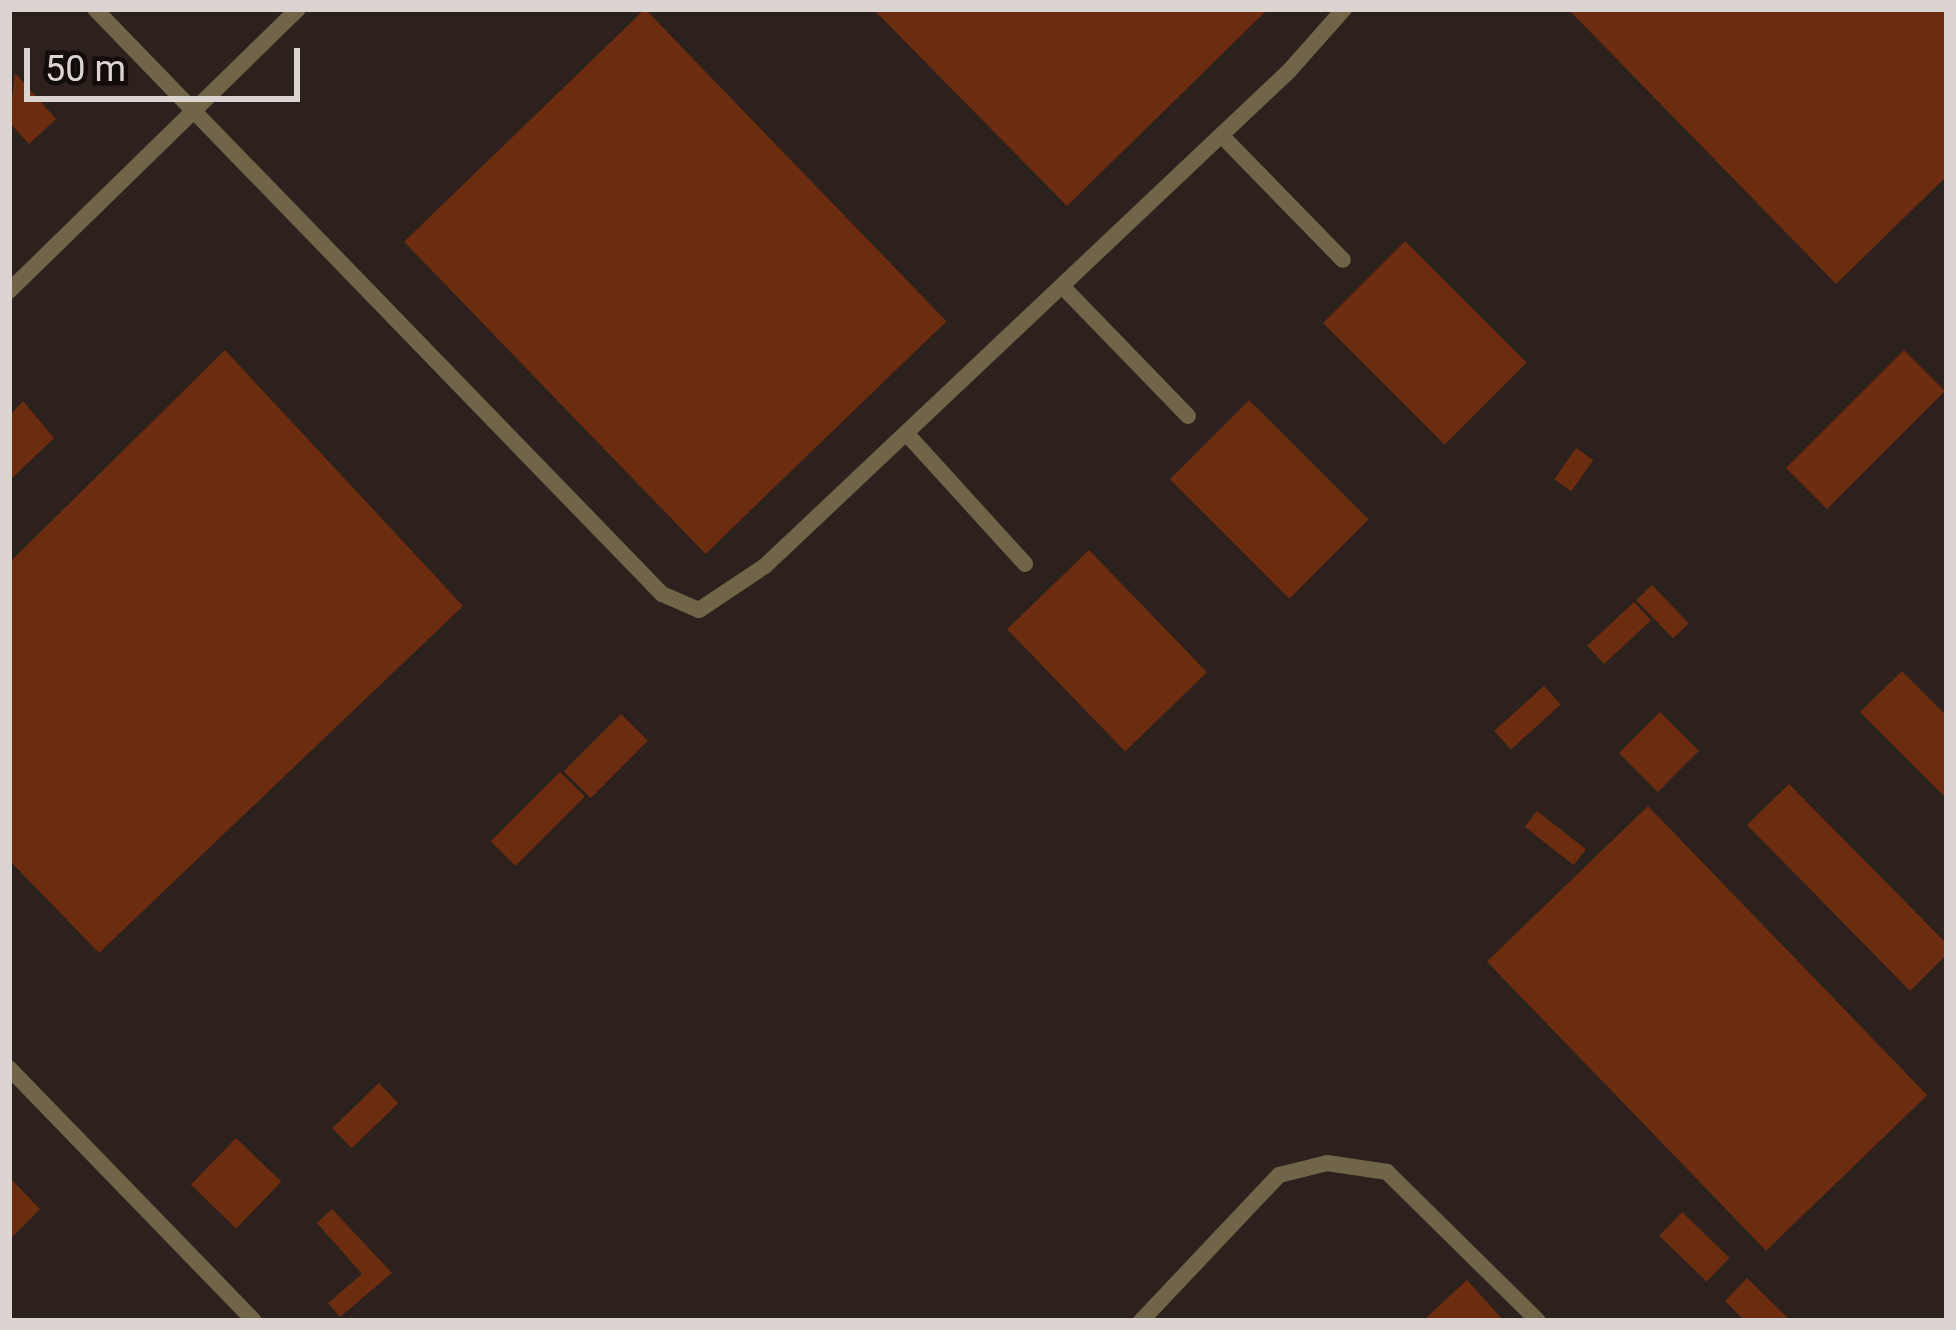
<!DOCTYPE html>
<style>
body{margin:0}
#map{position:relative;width:1956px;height:1330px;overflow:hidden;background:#2c211c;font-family:Roboto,sans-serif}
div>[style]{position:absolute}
.building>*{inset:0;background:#6b2c0f;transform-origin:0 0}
.service>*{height:16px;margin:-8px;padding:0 8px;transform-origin:8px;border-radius:8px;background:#716549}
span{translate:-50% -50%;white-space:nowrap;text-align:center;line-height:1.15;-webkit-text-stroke:12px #110c0a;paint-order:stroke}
.frame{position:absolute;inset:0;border:12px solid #dcd4d1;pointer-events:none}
.scale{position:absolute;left:24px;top:48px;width:276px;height:54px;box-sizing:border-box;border:6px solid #dcd4d1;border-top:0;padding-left:15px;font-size:36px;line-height:42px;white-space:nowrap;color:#dcd4d1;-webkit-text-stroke:9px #110c0a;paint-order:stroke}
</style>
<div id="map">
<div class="building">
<div style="left:645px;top:9px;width:434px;height:335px;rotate:46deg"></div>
<div style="clip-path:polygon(873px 9px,1268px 9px,1067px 206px)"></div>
<div style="clip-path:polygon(1568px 9px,1947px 9px,1947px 176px,1836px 284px)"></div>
<div style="clip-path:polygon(15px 73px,56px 119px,29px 144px,9px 122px)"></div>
<div style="left:1405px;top:241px;width:172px;height:116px;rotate:45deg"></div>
<div style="clip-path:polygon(225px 350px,463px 606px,99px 953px,9px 860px,9px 563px)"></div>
<div style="left:1904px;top:350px;width:58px;height:167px;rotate:45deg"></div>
<div style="left:1249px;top:400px;width:169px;height:112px;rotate:45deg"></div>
<div style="clip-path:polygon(23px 401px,54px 438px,9px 481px,9px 416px)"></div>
<div style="left:1576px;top:448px;width:21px;height:38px;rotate:35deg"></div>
<div style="left:1089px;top:550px;width:170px;height:114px;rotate:46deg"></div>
<div style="left:1652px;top:585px;width:53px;height:22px;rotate:46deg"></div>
<div style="left:1634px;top:602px;width:25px;height:64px;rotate:47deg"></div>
<div style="clip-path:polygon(1902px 671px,1947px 716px,1947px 799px,1860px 712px)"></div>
<div style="left:1544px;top:686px;width:25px;height:67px;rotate:48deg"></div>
<div style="left:1660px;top:712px;width:55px;height:58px;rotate:45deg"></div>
<div style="left:621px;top:714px;width:38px;height:81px;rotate:45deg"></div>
<div style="left:560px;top:772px;width:35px;height:98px;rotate:45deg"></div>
<div style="clip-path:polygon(1789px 784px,1947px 944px,1947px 954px,1910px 991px,1747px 825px)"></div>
<div style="left:1648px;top:806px;width:402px;height:224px;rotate:46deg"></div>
<div style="left:1537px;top:811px;width:62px;height:20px;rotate:38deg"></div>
<div style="left:379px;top:1083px;width:28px;height:65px;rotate:46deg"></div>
<div style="left:236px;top:1138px;width:63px;height:65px;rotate:44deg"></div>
<div style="clip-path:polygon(9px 1177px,40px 1209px,9px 1240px)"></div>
<div style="clip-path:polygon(332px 1209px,392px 1273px,340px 1317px,328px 1303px,362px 1274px,317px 1223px)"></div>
<div style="left:1682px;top:1212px;width:66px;height:33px;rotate:44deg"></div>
<div style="clip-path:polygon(1747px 1278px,1791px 1321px,1745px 1321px,1725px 1301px)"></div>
<div style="clip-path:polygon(1467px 1280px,1504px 1321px,1423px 1321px,1443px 1302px)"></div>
</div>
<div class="service">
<div style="left:95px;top:9px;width:815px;rotate:45.9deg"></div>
<div style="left:662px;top:594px;width:40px;rotate:23.4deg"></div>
<div style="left:699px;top:610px;width:79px;rotate:-33.7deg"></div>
<div style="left:765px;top:566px;width:721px;rotate:-43.37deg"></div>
<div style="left:1289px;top:71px;width:83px;rotate:-48.4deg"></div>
<div style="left:1222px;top:136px;width:173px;rotate:45.7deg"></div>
<div style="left:1062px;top:286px;width:181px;rotate:45.9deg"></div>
<div style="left:9px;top:291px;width:404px;rotate:-44.3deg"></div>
<div style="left:906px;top:433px;width:177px;rotate:47.7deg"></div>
<div style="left:9px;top:1068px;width:352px;rotate:45.9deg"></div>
<div style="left:1141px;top:1321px;width:201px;rotate:-46.6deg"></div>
<div style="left:1279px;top:1175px;width:49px;rotate:-14deg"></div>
<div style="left:1327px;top:1163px;width:61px;rotate:8.5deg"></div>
<div style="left:1387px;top:1172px;width:212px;rotate:44.6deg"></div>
</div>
<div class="frame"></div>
<div class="scale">50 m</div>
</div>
